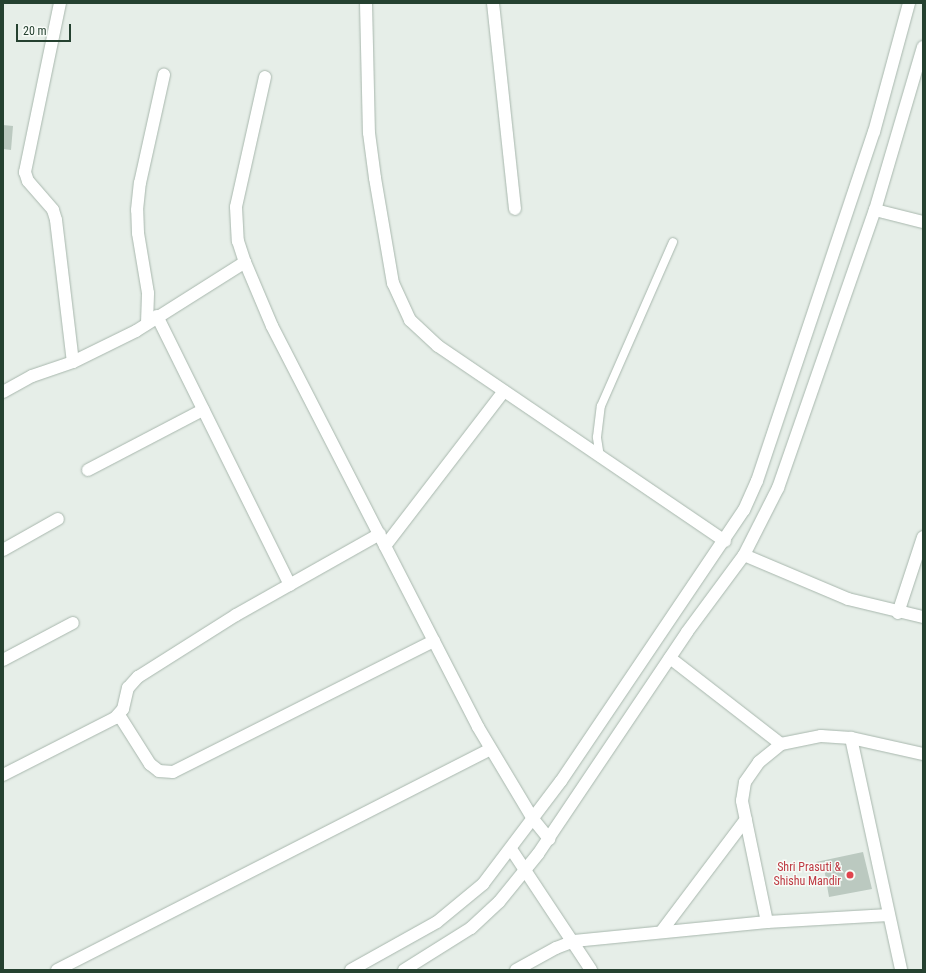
<!DOCTYPE html>
<style>
body{margin:0}
#map{position:relative;width:926px;height:973px;overflow:hidden;background:#e6eee8;font-family:"Roboto Condensed",sans-serif}
div>[style]{position:absolute}
.building>*{inset:0;background:#bbc9c0}
.roads{filter:drop-shadow(0 0 1px #a8b7ad) drop-shadow(0 0 1px #a8b7ad)}
.service>*{height:8px;margin:-4px;padding:0 4px;transform-origin:4px;border-radius:4px;background:#fff}
.minor>*{height:12px;margin:-6px;padding:0 6px;transform-origin:6px;border-radius:6px;background:#fff}
.secondary>*{height:12px;margin:-6px;padding:0 6px;transform-origin:6px;border-radius:6px;background:#fff}
.dots>*{width:11px;height:11px;translate:-50% -50%;box-sizing:border-box;border:2px solid #f7fbf7;border-radius:50%}
span{translate:-50% -50%;white-space:nowrap;text-align:center;line-height:1.15;-webkit-text-stroke:3px #f7fbf7;paint-order:stroke}
.health-label{font-size:12px;color:#be3a42}
.right{translate:-100% -50%;text-align:right}
.frame{position:absolute;inset:0;border:4px solid #254130;pointer-events:none}
.scale{position:absolute;left:16px;top:24px;width:55px;height:18px;box-sizing:border-box;border:2px solid #254130;border-top:0;padding-left:5px;font-size:12px;line-height:14px;white-space:nowrap;color:#254130;-webkit-text-stroke:3px #f7fbf7;paint-order:stroke}
</style>
<div id="map">
<div class="building">
<div style="clip-path:polygon(3px 125px,13px 126px,11px 150px,3px 149px)"></div>
<div style="clip-path:polygon(863px 852px,872px 889px,829px 897px,824px 868px,818px 869px,816px 862px)"></div>
</div>
<div class="roads">
<div class="service">
<div style="left:600px;top:457px;width:20px;rotate:-99deg"></div>
<div style="left:597px;top:437px;width:31px;rotate:-83deg"></div>
<div style="left:601px;top:406px;width:179px;rotate:-66.3deg"></div>
</div>
<div class="minor">
<div style="left:60px;top:3px;width:173px;rotate:101.7deg"></div>
<div style="left:25px;top:172px;width:9px;rotate:72deg"></div>
<div style="left:28px;top:181px;width:38px;rotate:49deg"></div>
<div style="left:53px;top:210px;width:10px;rotate:73deg"></div>
<div style="left:56px;top:220px;width:143px;rotate:83.2deg"></div>
<div style="left:366px;top:3px;width:130px;rotate:88.7deg"></div>
<div style="left:369px;top:133px;width:45px;rotate:82.4deg"></div>
<div style="left:375px;top:178px;width:107px;rotate:80.3deg"></div>
<div style="left:393px;top:283px;width:41px;rotate:65.3deg"></div>
<div style="left:410px;top:320px;width:38px;rotate:43deg"></div>
<div style="left:438px;top:346px;width:347px;rotate:34.2deg"></div>
<div style="left:493px;top:3px;width:207px;rotate:83.9deg"></div>
<div style="left:265px;top:77px;width:133px;rotate:102.6deg"></div>
<div style="left:236px;top:207px;width:34px;rotate:87deg"></div>
<div style="left:238px;top:241px;width:22px;rotate:72deg"></div>
<div style="left:245px;top:262px;width:69px;rotate:67.1deg"></div>
<div style="left:272px;top:326px;width:451px;rotate:62.8deg"></div>
<div style="left:478px;top:727px;width:107px;rotate:59.1deg"></div>
<div style="left:533px;top:819px;width:26px;rotate:51deg"></div>
<div style="left:875px;top:210px;width:49px;rotate:14deg"></div>
<div style="left:157px;top:316px;width:300px;rotate:63.7deg"></div>
<div style="left:147px;top:323px;width:30px;rotate:-88deg"></div>
<div style="left:148px;top:293px;width:61px;rotate:-99.5deg"></div>
<div style="left:138px;top:233px;width:23px;rotate:-92deg"></div>
<div style="left:137px;top:210px;width:27px;rotate:-84deg"></div>
<div style="left:140px;top:183px;width:111px;rotate:-77.5deg"></div>
<div style="left:3px;top:392px;width:33px;rotate:-29deg"></div>
<div style="left:32px;top:376px;width:43px;rotate:-18.9deg"></div>
<div style="left:73px;top:362px;width:70px;rotate:-26.2deg"></div>
<div style="left:136px;top:331px;width:129px;rotate:-32.3deg"></div>
<div style="left:88px;top:470px;width:130px;rotate:-27.6deg"></div>
<div style="left:385px;top:546px;width:195px;rotate:-52.5deg"></div>
<div style="left:3px;top:550px;width:63px;rotate:-29.4deg"></div>
<div style="left:744px;top:555px;width:113px;rotate:22.9deg"></div>
<div style="left:848px;top:599px;width:77px;rotate:13.5deg"></div>
<div style="left:898px;top:613px;width:80px;rotate:-71.8deg"></div>
<div style="left:670px;top:658px;width:140px;rotate:37.8deg"></div>
<div style="left:3px;top:660px;width:79px;rotate:-27.9deg"></div>
<div style="left:119px;top:715px;width:58px;rotate:57.7deg"></div>
<div style="left:150px;top:764px;width:11px;rotate:38deg"></div>
<div style="left:159px;top:771px;width:14px;rotate:4deg"></div>
<div style="left:173px;top:772px;width:292px;rotate:-26.7deg"></div>
<div style="left:851px;top:738px;width:237px;rotate:77.8deg"></div>
<div style="left:3px;top:775px;width:126px;rotate:-27deg"></div>
<div style="left:115px;top:718px;width:12px;rotate:-48deg"></div>
<div style="left:123px;top:709px;width:22px;rotate:-77deg"></div>
<div style="left:128px;top:688px;width:15px;rotate:-48deg"></div>
<div style="left:138px;top:677px;width:116px;rotate:-32.3deg"></div>
<div style="left:236px;top:615px;width:165px;rotate:-29.4deg"></div>
<div style="left:511px;top:849px;width:145px;rotate:56.5deg"></div>
<div style="left:767px;top:922px;width:124px;rotate:-101.7deg"></div>
<div style="left:742px;top:801px;width:19px;rotate:-81deg"></div>
<div style="left:745px;top:782px;width:24px;rotate:-55deg"></div>
<div style="left:759px;top:762px;width:28px;rotate:-39deg"></div>
<div style="left:781px;top:744px;width:41px;rotate:-11.3deg"></div>
<div style="left:821px;top:736px;width:30px;rotate:4deg"></div>
<div style="left:851px;top:738px;width:74px;rotate:12.5deg"></div>
<div style="left:661px;top:932px;width:141px;rotate:-53deg"></div>
<div style="left:57px;top:970px;width:486px;rotate:-27deg"></div>
<div style="left:516px;top:970px;width:46px;rotate:-28.8deg"></div>
<div style="left:556px;top:948px;width:19px;rotate:-21deg"></div>
<div style="left:574px;top:941px;width:194px;rotate:-5.6deg"></div>
<div style="left:767px;top:922px;width:122px;rotate:-3.3deg"></div>
</div>
<div class="secondary">
<div style="left:351px;top:970px;width:98px;rotate:-29.2deg"></div>
<div style="left:437px;top:922px;width:60px;rotate:-39.6deg"></div>
<div style="left:483px;top:884px;width:129px;rotate:-52.9deg"></div>
<div style="left:561px;top:781px;width:327px;rotate:-56deg"></div>
<div style="left:744px;top:510px;width:32px;rotate:-66deg"></div>
<div style="left:757px;top:481px;width:368px;rotate:-71.5deg"></div>
<div style="left:874px;top:132px;width:134px;rotate:-74.8deg"></div>
<div style="left:404px;top:970px;width:79px;rotate:-32.1deg"></div>
<div style="left:471px;top:928px;width:38px;rotate:-43deg"></div>
<div style="left:499px;top:902px;width:62px;rotate:-50.9deg"></div>
<div style="left:538px;top:854px;width:267px;rotate:-56.1deg"></div>
<div style="left:687px;top:632px;width:96px;rotate:-53.5deg"></div>
<div style="left:744px;top:555px;width:75px;rotate:-63.1deg"></div>
<div style="left:778px;top:488px;width:294px;rotate:-70.8deg"></div>
<div style="left:875px;top:210px;width:170px;rotate:-73.6deg"></div>
</div>
</div>
<div class="dots">
<div style="left:850px;top:875px;background:#e0444e"></div>
</div>
<div class="health-label">
<span class="right" style="left:841px;top:875px">Shri Prasuti &amp;<br>Shishu Mandir</span>
</div>
<div class="frame"></div>
<div class="scale">20 m</div>
</div>
